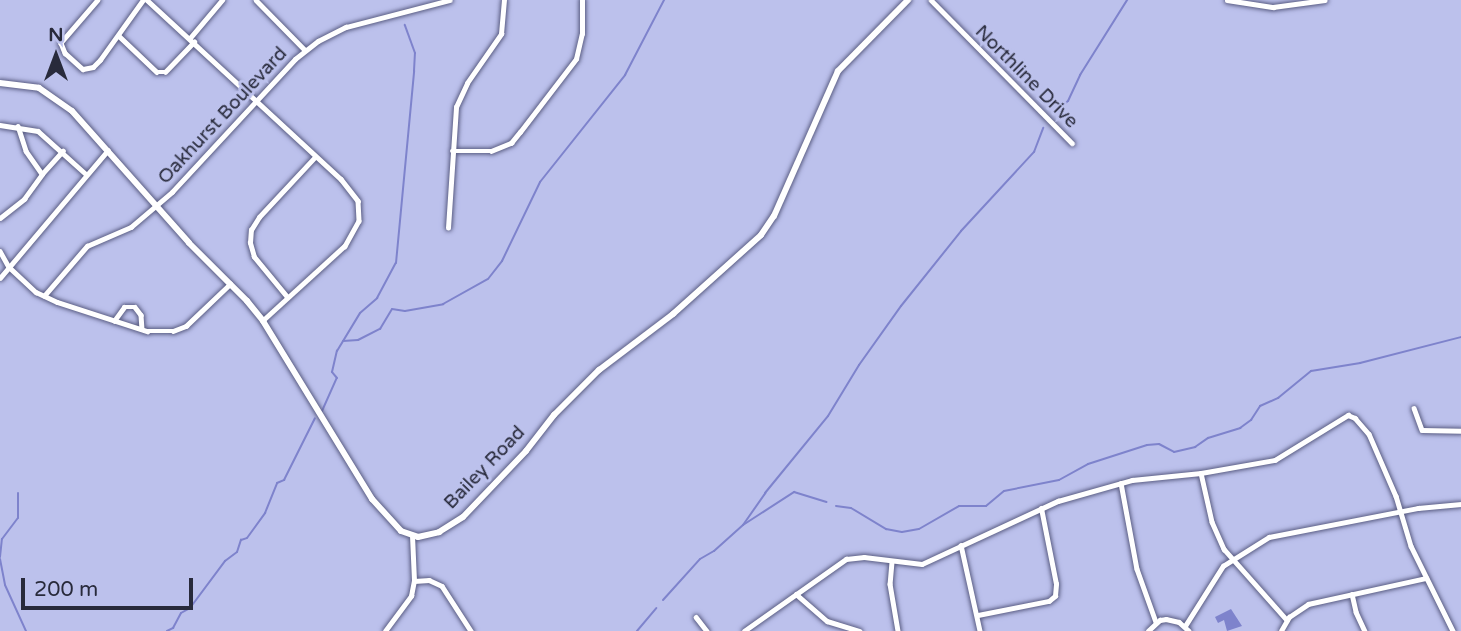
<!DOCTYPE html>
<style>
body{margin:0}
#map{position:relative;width:1461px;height:631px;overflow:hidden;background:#bcc1ec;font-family:"Varela Round",sans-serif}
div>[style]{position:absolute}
.water>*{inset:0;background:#7e83cc}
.stream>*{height:2px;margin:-1px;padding:0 1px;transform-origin:1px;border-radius:1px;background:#7e83cc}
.roads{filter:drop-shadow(0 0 2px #5b5e84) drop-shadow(0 0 2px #5b5e84)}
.street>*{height:4.5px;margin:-2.25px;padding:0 2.25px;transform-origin:2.25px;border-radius:2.25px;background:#fff}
.secondary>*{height:6px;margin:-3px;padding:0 3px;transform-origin:3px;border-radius:3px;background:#fff}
span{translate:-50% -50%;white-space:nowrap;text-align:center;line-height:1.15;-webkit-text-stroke:6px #bcc1ec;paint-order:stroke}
.street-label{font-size:19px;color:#282a3b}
.north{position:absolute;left:21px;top:21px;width:70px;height:70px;-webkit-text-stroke:5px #bcc1ec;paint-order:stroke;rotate:0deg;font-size:19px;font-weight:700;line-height:28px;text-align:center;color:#282a3b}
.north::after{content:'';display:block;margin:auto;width:24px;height:32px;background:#282a3b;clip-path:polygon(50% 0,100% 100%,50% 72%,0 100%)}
.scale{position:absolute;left:21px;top:578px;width:172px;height:32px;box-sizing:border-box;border:4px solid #282a3b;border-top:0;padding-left:9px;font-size:21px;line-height:24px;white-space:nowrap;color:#282a3b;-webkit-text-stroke:5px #bcc1ec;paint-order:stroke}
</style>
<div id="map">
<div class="water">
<div style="clip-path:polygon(1231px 609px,1242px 626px,1227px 631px,1224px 620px,1218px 623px,1215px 617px)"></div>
</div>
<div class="stream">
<div style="left:1054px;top:113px;width:18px;rotate:-41deg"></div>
<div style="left:1068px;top:101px;width:29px;rotate:-65deg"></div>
<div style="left:1080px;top:75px;width:89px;rotate:-57.9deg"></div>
<div style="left:343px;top:341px;width:15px;rotate:-4deg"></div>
<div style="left:358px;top:340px;width:25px;rotate:-27deg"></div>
<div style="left:380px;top:329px;width:23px;rotate:-59deg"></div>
<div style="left:392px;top:309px;width:13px;rotate:9deg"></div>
<div style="left:405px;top:311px;width:39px;rotate:-10deg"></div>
<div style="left:443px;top:304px;width:51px;rotate:-29.1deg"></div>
<div style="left:488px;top:279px;width:23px;rotate:-52deg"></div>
<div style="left:502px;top:261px;width:88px;rotate:-64.3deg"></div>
<div style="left:540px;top:182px;width:137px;rotate:-51.5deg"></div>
<div style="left:625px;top:75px;width:85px;rotate:-62.5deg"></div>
<div style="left:322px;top:411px;width:36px;rotate:-66deg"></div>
<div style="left:337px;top:378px;width:8px;rotate:-130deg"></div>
<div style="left:332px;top:372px;width:22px;rotate:-77deg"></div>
<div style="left:337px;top:351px;width:44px;rotate:-58.8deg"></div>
<div style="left:360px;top:313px;width:23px;rotate:-41deg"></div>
<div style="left:377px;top:298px;width:40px;rotate:-62deg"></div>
<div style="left:396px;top:263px;width:193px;rotate:-84.6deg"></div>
<div style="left:414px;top:71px;width:18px;rotate:-87deg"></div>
<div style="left:415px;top:53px;width:30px;rotate:-110deg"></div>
<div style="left:836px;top:506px;width:15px;rotate:8deg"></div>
<div style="left:851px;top:508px;width:41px;rotate:31deg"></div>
<div style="left:886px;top:529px;width:16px;rotate:11deg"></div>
<div style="left:902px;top:532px;width:17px;rotate:-10deg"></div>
<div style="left:919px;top:529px;width:46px;rotate:-29.9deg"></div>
<div style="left:959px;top:506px;width:27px"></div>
<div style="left:986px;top:506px;width:23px;rotate:-40deg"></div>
<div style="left:1004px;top:491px;width:56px;rotate:-11.3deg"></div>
<div style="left:1059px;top:480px;width:33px;rotate:-29deg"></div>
<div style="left:1088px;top:464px;width:62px;rotate:-17.9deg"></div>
<div style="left:1147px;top:445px;width:12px;rotate:-5deg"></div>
<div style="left:1159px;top:444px;width:17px;rotate:28deg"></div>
<div style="left:1174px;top:452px;width:22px;rotate:-13deg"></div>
<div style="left:1195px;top:447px;width:16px;rotate:-35deg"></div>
<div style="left:1208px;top:438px;width:34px;rotate:-17deg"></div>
<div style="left:1240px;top:428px;width:14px;rotate:-36deg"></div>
<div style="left:1251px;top:420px;width:17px;rotate:-57deg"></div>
<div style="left:1260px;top:406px;width:20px;rotate:-24deg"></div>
<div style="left:1278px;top:398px;width:43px;rotate:-39.3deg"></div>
<div style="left:1311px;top:371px;width:50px;rotate:-9.3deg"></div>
<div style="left:1360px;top:363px;width:104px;rotate:-14.4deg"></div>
<div style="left:743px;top:525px;width:39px;rotate:-55deg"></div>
<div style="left:765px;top:493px;width:99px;rotate:-50.7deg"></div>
<div style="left:828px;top:416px;width:60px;rotate:-58.7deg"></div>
<div style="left:859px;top:365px;width:72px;rotate:-54.6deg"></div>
<div style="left:901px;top:306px;width:96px;rotate:-51.3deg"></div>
<div style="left:961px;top:231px;width:108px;rotate:-47.3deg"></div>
<div style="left:1034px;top:152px;width:26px;rotate:-69deg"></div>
<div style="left:0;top:557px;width:18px;rotate:-84deg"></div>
<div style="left:2px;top:539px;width:26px;rotate:-53deg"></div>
<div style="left:18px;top:518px;width:25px;rotate:-90deg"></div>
<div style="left:0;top:559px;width:26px;rotate:79deg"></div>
<div style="left:5px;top:585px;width:51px;rotate:65.5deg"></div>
<div style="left:663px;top:600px;width:55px;rotate:-47.9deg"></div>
<div style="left:700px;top:559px;width:16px;rotate:-30deg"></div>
<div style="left:714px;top:551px;width:39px;rotate:-42deg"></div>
<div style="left:743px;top:525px;width:61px;rotate:-32.9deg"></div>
<div style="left:794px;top:492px;width:34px;rotate:17deg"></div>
<div style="left:167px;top:631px;width:7px;rotate:-27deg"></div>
<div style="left:173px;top:628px;width:17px;rotate:-62deg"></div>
<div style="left:181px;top:613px;width:10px;rotate:-29deg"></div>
<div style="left:190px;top:608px;width:59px;rotate:-53.3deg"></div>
<div style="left:225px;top:561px;width:15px;rotate:-37deg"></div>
<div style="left:237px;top:552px;width:13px;rotate:-72deg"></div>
<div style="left:241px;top:540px;width:6px;rotate:-18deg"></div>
<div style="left:247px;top:538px;width:31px;rotate:-54deg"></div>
<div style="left:265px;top:513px;width:32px;rotate:-68deg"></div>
<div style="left:277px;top:483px;width:8px;rotate:-23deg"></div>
<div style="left:284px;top:480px;width:69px;rotate:-63.4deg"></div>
<div style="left:637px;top:631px;width:30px;rotate:-50deg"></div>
</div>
<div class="roads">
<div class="street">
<div style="left:98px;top:0;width:57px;rotate:130.7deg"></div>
<div style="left:61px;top:43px;width:11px;rotate:68deg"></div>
<div style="left:65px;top:53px;width:24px;rotate:42deg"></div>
<div style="left:83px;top:69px;width:10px;rotate:-11deg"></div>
<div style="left:93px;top:67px;width:10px;rotate:-45deg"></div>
<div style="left:100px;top:60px;width:74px;rotate:-54.4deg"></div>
<div style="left:147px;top:0;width:264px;rotate:42.7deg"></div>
<div style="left:341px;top:179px;width:28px;rotate:52deg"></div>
<div style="left:358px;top:201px;width:20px;rotate:87deg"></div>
<div style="left:359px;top:221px;width:29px;rotate:119deg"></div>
<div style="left:345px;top:246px;width:111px;rotate:137.6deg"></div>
<div style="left:256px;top:0;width:70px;rotate:45.6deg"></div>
<div style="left:931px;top:0;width:201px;rotate:45.4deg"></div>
<div style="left:1227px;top:0;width:47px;rotate:8.7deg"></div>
<div style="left:1273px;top:7px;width:52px;rotate:-7.7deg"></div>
<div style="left:119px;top:36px;width:52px;rotate:43.5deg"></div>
<div style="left:157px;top:72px;width:8px"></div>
<div style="left:165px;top:72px;width:42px;rotate:-46deg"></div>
<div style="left:190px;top:38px;width:50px;rotate:-49.9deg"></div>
<div style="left:0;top:125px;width:38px;rotate:9deg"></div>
<div style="left:38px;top:131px;width:64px;rotate:41.9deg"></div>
<div style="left:18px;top:126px;width:26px;rotate:72deg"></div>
<div style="left:26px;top:151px;width:28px;rotate:55deg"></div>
<div style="left:42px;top:174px;width:31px;rotate:-48deg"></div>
<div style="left:452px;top:151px;width:39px"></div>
<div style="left:491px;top:151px;width:22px;rotate:-22deg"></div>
<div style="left:511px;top:143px;width:14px;rotate:-51deg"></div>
<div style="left:520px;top:132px;width:92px;rotate:-52.5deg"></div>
<div style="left:576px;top:59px;width:26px;rotate:-77deg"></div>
<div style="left:582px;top:34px;width:34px;rotate:-90deg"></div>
<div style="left:0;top:218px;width:31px;rotate:-38deg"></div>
<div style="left:24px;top:199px;width:31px;rotate:-54deg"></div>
<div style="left:448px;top:228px;width:121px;rotate:-86.2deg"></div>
<div style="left:456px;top:107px;width:26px;rotate:-65deg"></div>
<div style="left:467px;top:83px;width:60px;rotate:-55.2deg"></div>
<div style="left:501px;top:34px;width:34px;rotate:-85deg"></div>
<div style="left:0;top:251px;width:18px;rotate:61deg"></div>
<div style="left:9px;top:267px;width:37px;rotate:43deg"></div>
<div style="left:36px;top:292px;width:23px;rotate:25deg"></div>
<div style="left:57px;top:302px;width:95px;rotate:17.9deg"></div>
<div style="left:147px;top:331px;width:26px"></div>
<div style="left:173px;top:331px;width:14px;rotate:-21deg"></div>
<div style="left:186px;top:326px;width:61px;rotate:-43.7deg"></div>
<div style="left:0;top:278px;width:167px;rotate:-49.8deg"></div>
<div style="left:44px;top:296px;width:66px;rotate:-49.3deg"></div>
<div style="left:87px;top:246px;width:48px;rotate:-23.4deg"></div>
<div style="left:131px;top:227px;width:54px;rotate:-40.5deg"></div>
<div style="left:172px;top:192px;width:181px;rotate:-47.2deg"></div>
<div style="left:295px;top:59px;width:29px;rotate:-38deg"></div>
<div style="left:318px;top:41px;width:31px;rotate:-27deg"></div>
<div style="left:346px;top:27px;width:107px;rotate:-14.6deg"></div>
<div style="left:287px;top:297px;width:52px;rotate:-129.5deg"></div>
<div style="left:254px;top:257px;width:15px;rotate:-106deg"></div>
<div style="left:250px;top:243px;width:13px;rotate:-86deg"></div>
<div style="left:251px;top:230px;width:15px;rotate:-58deg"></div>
<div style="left:259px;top:217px;width:82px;rotate:-47deg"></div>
<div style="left:114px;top:321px;width:17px;rotate:-54deg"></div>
<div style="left:124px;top:307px;width:11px"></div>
<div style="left:135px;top:307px;width:10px;rotate:53deg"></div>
<div style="left:141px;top:315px;width:14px;rotate:86deg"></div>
<div style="left:1414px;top:408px;width:23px;rotate:70deg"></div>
<div style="left:1422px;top:430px;width:39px;rotate:1deg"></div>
<div style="left:1201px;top:473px;width:50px;rotate:77.3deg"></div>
<div style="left:1212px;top:522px;width:30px;rotate:66deg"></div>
<div style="left:1224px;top:549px;width:95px;rotate:48.4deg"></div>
<div style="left:1121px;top:483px;width:87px;rotate:79.5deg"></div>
<div style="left:1137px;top:569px;width:56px;rotate:70.3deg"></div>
<div style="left:961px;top:545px;width:88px;rotate:77.5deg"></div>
<div style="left:892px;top:562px;width:22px;rotate:95deg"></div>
<div style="left:890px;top:584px;width:48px;rotate:80.3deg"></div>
<div style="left:414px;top:581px;width:15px;rotate:-4deg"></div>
<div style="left:429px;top:580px;width:14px;rotate:25deg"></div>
<div style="left:442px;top:586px;width:54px;rotate:57.2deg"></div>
<div style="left:796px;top:594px;width:41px;rotate:41.1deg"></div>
<div style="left:827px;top:621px;width:34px;rotate:17deg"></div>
<div style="left:1352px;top:594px;width:18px;rotate:77deg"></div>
<div style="left:1356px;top:612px;width:21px;rotate:65deg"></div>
<div style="left:978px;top:615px;width:72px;rotate:-11.2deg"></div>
<div style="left:1049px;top:601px;width:8px;rotate:-40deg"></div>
<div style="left:1055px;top:596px;width:12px;rotate:-85deg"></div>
<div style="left:1056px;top:584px;width:77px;rotate:-101.2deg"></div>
<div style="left:696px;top:617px;width:18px;rotate:52deg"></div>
<div style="left:1185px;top:626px;width:71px;rotate:-57.7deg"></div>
<div style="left:1223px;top:566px;width:54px;rotate:-32.2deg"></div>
<div style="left:1269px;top:537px;width:152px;rotate:-11deg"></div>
<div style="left:1418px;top:508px;width:43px;rotate:-5.3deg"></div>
<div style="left:385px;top:631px;width:44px;rotate:-53.4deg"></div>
<div style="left:411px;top:596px;width:15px;rotate:-79deg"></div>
<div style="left:414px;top:581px;width:45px;rotate:-92.5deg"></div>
<div style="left:744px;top:631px;width:125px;rotate:-35.2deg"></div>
<div style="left:846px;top:559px;width:18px;rotate:-6deg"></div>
<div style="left:864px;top:557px;width:58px;rotate:6.9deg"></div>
<div style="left:922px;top:564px;width:150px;rotate:-24.9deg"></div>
<div style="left:1058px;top:501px;width:77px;rotate:-15.8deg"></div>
<div style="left:1132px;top:480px;width:69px;rotate:-5.8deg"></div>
<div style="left:1201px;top:473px;width:75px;rotate:-10deg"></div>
<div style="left:1275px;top:460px;width:86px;rotate:-31.7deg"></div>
<div style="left:1348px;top:415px;width:8px;rotate:23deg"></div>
<div style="left:1355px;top:418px;width:21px;rotate:49deg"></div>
<div style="left:1369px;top:434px;width:68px;rotate:66.5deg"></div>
<div style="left:1396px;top:496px;width:52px;rotate:73.3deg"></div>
<div style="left:1411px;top:546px;width:95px;rotate:63.7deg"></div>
<div style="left:1148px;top:631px;width:16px;rotate:-43deg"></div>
<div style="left:1160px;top:620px;width:6px;rotate:-9deg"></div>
<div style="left:1166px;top:619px;width:13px;rotate:13deg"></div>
<div style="left:1179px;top:622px;width:13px;rotate:42deg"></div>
<div style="left:1281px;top:631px;width:16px;rotate:-60deg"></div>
<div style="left:1289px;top:617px;width:23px;rotate:-34deg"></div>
<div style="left:1308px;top:604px;width:121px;rotate:-12.4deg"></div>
</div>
<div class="secondary">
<div style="left:0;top:83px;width:39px;rotate:7deg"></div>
<div style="left:39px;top:88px;width:40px;rotate:34.9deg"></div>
<div style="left:72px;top:111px;width:176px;rotate:48.4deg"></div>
<div style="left:189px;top:243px;width:82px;rotate:45deg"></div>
<div style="left:247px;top:301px;width:26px;rotate:51deg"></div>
<div style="left:263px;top:321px;width:209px;rotate:58.5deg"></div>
<div style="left:372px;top:499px;width:43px;rotate:47.8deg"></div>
<div style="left:401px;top:531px;width:18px;rotate:19deg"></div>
<div style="left:418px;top:537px;width:22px;rotate:-13deg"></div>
<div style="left:439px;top:532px;width:28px;rotate:-32deg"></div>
<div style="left:463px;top:517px;width:91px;rotate:-46.3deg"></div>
<div style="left:526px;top:451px;width:46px;rotate:-52.1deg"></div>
<div style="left:554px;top:415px;width:64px;rotate:-45deg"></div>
<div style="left:599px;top:370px;width:93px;rotate:-37.1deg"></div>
<div style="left:673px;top:314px;width:118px;rotate:-41.9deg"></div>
<div style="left:761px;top:235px;width:23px;rotate:-56deg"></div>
<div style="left:774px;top:216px;width:158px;rotate:-66.2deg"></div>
<div style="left:838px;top:71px;width:100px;rotate:-45.4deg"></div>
</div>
</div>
<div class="street-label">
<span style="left:1026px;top:77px;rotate:45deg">Northline Drive</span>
<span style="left:223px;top:116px;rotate:-47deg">Oakhurst Boulevard</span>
<span style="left:485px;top:468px;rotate:-46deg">Bailey Road</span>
</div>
<div class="north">N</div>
<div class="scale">200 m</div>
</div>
